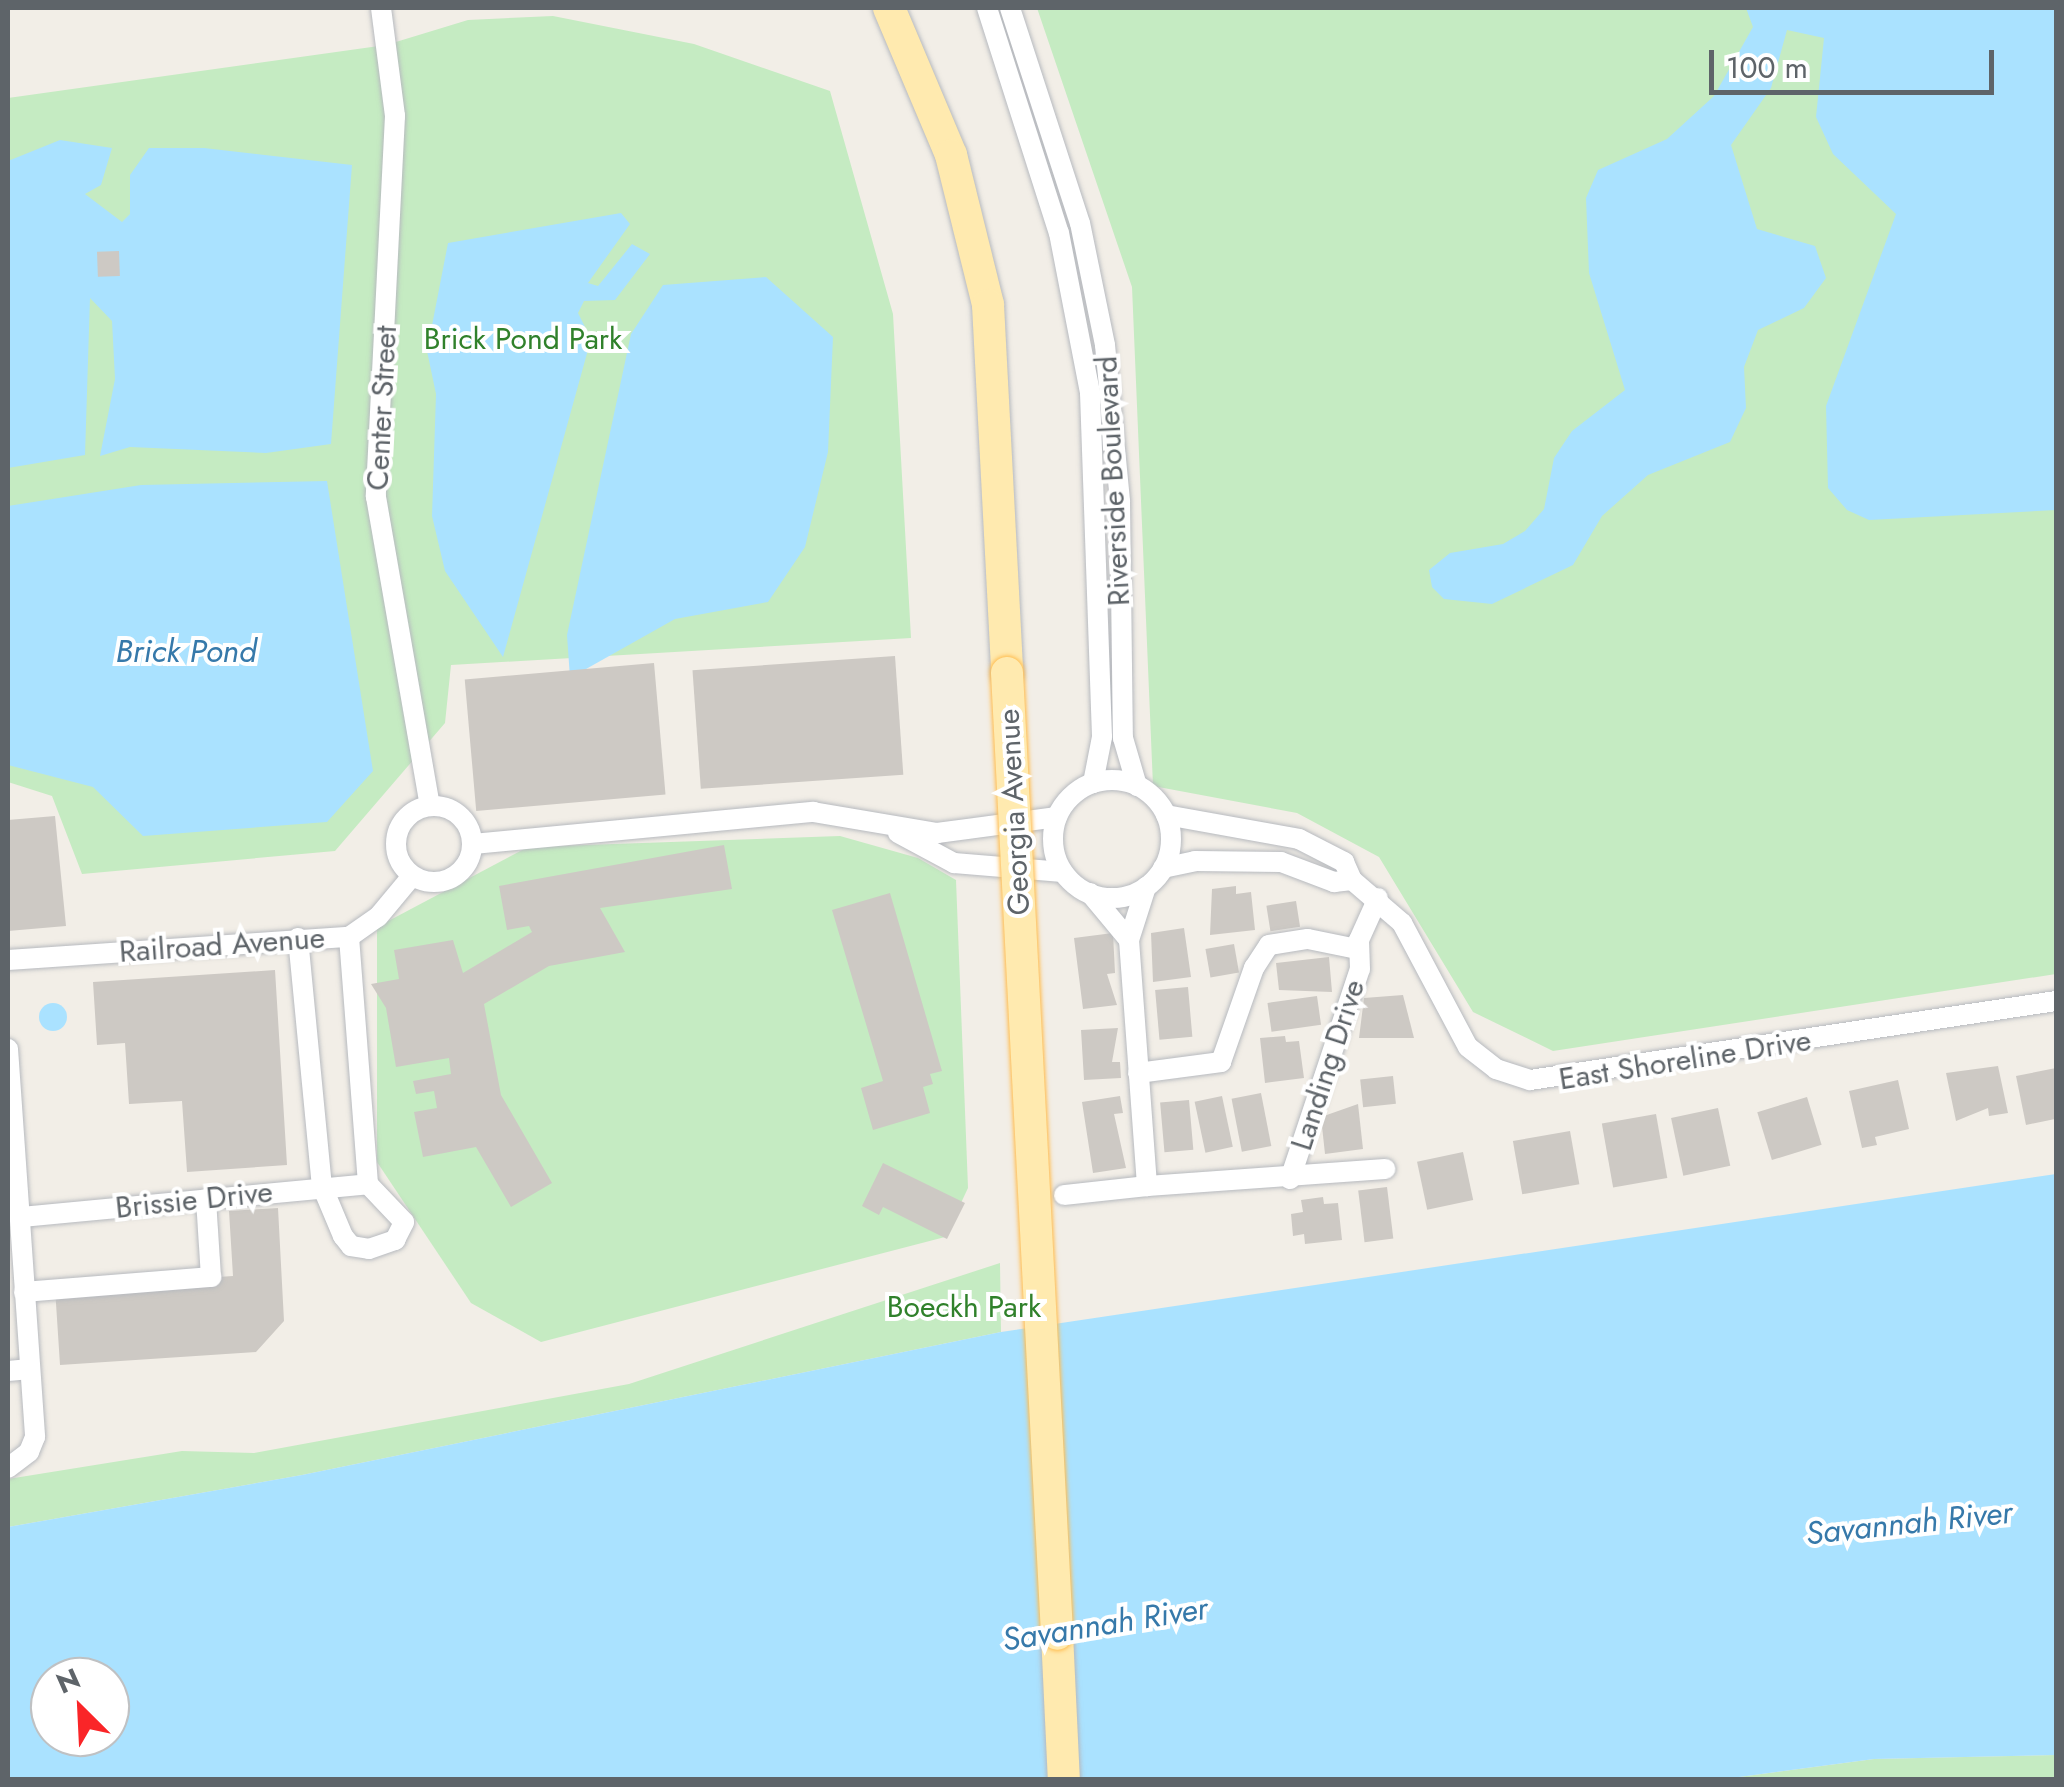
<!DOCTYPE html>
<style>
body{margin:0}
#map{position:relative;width:2064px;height:1787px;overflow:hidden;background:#f2eee7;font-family:Jost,sans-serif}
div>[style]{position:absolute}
.green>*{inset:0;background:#c5ebc2}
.water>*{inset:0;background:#aae2ff}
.round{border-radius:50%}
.building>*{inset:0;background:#cdc9c4;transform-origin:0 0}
.roads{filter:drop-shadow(0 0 2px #b7babf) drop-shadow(0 0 2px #b7babf)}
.minor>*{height:20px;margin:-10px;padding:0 10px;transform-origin:10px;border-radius:10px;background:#fff}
.minor>.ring{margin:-10px;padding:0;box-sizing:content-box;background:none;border:20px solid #fff;border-radius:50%}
.primary>*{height:32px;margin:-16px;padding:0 16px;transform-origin:16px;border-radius:16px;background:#ffeaaf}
.bridges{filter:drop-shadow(0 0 2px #ffbe53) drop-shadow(0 0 2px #ffbe53)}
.primary-bridge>*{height:32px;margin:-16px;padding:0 16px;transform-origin:16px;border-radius:16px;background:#ffeaaf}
span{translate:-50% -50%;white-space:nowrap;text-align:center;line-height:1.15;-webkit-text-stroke:8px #fff;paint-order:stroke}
.park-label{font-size:30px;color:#30812b}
.street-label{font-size:30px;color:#5e6469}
.water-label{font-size:32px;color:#3679aa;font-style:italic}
.frame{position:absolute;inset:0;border:10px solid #5e6469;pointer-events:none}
.north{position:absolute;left:30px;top:1657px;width:100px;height:100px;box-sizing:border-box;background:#fff;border:2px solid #bfc1c3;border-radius:50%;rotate:336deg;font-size:28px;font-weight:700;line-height:40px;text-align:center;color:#5e6469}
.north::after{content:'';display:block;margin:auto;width:35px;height:45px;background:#fa2528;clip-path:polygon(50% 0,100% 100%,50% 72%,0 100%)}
.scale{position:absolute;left:1709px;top:50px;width:285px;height:45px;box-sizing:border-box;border:5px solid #5e6469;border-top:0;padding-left:12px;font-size:30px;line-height:35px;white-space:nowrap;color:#5e6469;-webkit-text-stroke:8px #fff;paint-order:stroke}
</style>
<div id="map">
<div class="green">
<div style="clip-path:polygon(1037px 8px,2056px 8px,2056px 974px,1553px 1051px,1473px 1012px,1379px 857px,1297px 813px,1153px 786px,1132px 287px)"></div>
<div style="clip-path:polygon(553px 16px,694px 44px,830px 91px,893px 314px,911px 638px,451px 665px,445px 723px,335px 851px,82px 874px,52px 796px,8px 782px,8px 98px,386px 45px,468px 20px)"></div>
<div style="clip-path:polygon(840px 836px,918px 858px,956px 880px,968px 1188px,945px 1237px,541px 1342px,471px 1303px,377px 1162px,377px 927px,528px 847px)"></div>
<div style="clip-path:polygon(1000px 1263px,1001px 1332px,302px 1475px,8px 1527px,8px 1479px,182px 1451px,254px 1453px,629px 1384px)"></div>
<div style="clip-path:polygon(2056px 1755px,2056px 1779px,1717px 1780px,1874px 1759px)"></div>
</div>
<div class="water">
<div style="clip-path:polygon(1746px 8px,2056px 8px,2056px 510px,1869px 520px,1847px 510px,1828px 488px,1826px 406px,1896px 214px,1833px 154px,1816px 117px,1824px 38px,1787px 30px,1771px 88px,1731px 145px,1757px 229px,1815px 246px,1826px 278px,1804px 308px,1758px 330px,1744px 367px,1746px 408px,1730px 442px,1648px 475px,1602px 516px,1573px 565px,1492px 604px,1444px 599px,1432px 587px,1429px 570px,1450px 553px,1503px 544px,1525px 531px,1544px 509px,1554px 458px,1572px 431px,1625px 390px,1589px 273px,1586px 198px,1598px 170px,1667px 139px,1714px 96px,1753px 27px)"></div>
<div style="clip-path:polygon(60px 140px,112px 148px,101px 185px,85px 194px,122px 222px,130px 214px,130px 175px,149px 148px,204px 148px,352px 165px,331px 444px,266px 453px,130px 447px,100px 456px,115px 379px,112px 321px,90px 298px,85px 455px,8px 468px,8px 161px)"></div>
<div style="clip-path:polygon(621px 213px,630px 224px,588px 283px,598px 286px,632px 244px,650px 254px,615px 300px,584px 301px,578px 313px,591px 339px,503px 657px,445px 571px,432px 516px,436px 394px,427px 351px,448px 243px)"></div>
<div style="clip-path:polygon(766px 277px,833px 337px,828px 452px,805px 547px,768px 602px,675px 619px,570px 678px,567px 635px,631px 334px,663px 285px)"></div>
<div style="clip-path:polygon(327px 481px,373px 771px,327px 822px,143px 836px,93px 787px,8px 765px,8px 506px,141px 485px)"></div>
<div class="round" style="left:39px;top:1003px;width:28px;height:28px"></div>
<div style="clip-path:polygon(evenodd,2056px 1174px,2056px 1755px,1874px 1759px,1717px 1780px,8px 1780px,8px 1527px,302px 1475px,1001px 1332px,2056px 1174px,50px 1677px,110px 1677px,110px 1737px,50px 1737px,50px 1677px)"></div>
</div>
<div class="building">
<div style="left:119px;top:251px;width:25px;height:22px;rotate:88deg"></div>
<div style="left:895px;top:656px;width:119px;height:203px;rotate:86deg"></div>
<div style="left:654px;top:663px;width:132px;height:190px;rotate:85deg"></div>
<div style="clip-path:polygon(55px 816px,66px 926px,8px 931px,8px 820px)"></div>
<div style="clip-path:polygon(724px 845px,732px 889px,600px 908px,625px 952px,549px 966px,484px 1004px,501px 1095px,552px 1183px,511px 1207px,476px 1147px,423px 1157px,414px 1112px,437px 1108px,434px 1091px,416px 1094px,413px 1081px,451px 1074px,449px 1058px,396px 1067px,386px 1008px,371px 984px,399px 979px,394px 950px,453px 940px,463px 973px,532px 932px,529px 926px,507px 930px,499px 886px)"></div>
<div style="clip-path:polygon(1236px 886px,1236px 894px,1251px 892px,1255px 930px,1210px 935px,1212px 889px)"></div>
<div style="clip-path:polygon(890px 893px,942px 1071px,930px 1074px,933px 1084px,923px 1087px,930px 1113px,873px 1130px,861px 1088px,883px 1081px,832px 910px)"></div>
<div style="left:1296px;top:901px;width:26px;height:30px;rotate:81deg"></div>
<div style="clip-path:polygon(1184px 928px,1191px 977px,1153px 982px,1151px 933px)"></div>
<div style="clip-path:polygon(1113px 933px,1115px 973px,1107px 974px,1117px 1005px,1083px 1009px,1074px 938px)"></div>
<div style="left:1234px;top:944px;width:29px;height:29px;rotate:80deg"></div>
<div style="clip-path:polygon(1329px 957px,1332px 992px,1279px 990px,1276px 963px)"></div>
<div style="clip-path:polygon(275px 970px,287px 1165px,187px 1172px,182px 1101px,129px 1104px,125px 1043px,97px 1045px,93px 982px)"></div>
<div style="left:1188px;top:987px;width:50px;height:33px;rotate:85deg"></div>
<div style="clip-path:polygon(1403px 995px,1414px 1038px,1359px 1038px,1364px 998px)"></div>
<div style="left:1317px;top:996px;width:29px;height:50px;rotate:82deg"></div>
<div style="clip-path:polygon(1118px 1028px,1112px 1062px,1120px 1062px,1121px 1078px,1084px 1080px,1081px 1030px)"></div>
<div style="clip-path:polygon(1285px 1036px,1286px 1042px,1299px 1041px,1304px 1078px,1265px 1083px,1260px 1038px)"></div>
<div style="clip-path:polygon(1998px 1066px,2008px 1113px,1989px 1116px,1988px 1108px,1956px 1121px,1946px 1073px)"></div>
<div style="clip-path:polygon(2056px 1068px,2055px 1119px,2026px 1125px,2016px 1076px)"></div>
<div style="left:1393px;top:1076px;width:28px;height:33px;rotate:84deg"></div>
<div style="clip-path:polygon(1898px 1080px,1909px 1129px,1875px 1137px,1877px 1145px,1862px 1148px,1849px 1091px)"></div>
<div style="left:1261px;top:1093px;width:54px;height:30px;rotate:79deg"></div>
<div style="clip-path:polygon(1120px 1096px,1123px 1113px,1114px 1114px,1126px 1168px,1093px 1173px,1082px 1102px)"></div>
<div style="left:1222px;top:1096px;width:52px;height:28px;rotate:78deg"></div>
<div style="left:1807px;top:1097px;width:50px;height:52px;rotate:73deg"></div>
<div style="left:1189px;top:1100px;width:50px;height:29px;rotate:85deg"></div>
<div style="clip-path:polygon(1358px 1104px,1363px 1149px,1325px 1154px,1321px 1117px)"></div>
<div style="left:1718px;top:1108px;width:59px;height:48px;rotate:78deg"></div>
<div style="left:1656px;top:1114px;width:65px;height:55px;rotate:80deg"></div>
<div style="left:1570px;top:1131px;width:54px;height:58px;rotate:80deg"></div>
<div style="left:1463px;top:1152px;width:49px;height:47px;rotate:78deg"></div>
<div style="clip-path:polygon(883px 1163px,965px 1203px,947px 1239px,883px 1207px,879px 1215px,862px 1206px)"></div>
<div style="left:1387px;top:1187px;width:52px;height:29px;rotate:83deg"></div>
<div style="clip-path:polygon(1323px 1197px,1324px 1204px,1338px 1203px,1342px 1240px,1305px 1244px,1304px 1234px,1293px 1236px,1291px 1214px,1303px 1212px,1301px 1200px)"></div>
<div style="clip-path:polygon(278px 1208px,284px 1321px,256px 1352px,60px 1365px,55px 1288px,233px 1276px,229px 1211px)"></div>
</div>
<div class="roads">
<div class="minor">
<div style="left:381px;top:8px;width:109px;rotate:82.6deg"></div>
<div style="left:395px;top:116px;width:381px;rotate:92.9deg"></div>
<div style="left:376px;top:497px;width:313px;rotate:80.1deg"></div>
<div style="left:987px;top:8px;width:236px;rotate:72.3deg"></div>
<div style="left:1059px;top:233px;width:163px;rotate:79deg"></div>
<div style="left:1090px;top:393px;width:344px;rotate:88deg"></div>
<div style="left:1102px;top:737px;width:47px;rotate:101.1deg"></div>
<div style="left:1010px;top:8px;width:226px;rotate:72deg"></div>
<div style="left:1080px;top:223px;width:125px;rotate:78.4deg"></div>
<div style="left:1105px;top:345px;width:158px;rotate:84.5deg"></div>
<div style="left:1120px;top:502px;width:236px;rotate:89.3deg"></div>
<div style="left:1123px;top:738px;width:50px;rotate:73.7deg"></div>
<div class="ring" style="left:1053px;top:780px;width:98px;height:98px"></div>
<div class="ring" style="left:396px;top:806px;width:56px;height:56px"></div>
<div style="left:1166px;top:815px;width:135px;rotate:10.2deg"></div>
<div style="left:1299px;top:839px;width:51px;rotate:27.1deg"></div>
<div style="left:1344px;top:862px;width:20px;rotate:66deg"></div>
<div style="left:898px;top:833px;width:64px;rotate:28.2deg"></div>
<div style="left:954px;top:863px;width:109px;rotate:4.7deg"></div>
<div style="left:473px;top:844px;width:342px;rotate:-5.4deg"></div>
<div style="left:813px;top:812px;width:126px;rotate:9.6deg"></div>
<div style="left:937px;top:833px;width:121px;rotate:-7.6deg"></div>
<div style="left:1163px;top:868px;width:33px;rotate:-12deg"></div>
<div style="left:1195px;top:861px;width:86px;rotate:0.7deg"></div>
<div style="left:1281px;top:862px;width:57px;rotate:20.7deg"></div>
<div style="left:1334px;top:882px;width:18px;rotate:-6deg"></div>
<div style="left:1352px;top:880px;width:66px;rotate:40.7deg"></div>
<div style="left:1402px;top:923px;width:140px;rotate:62deg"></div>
<div style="left:1468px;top:1047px;width:36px;rotate:38deg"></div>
<div style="left:1496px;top:1069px;width:36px;rotate:18deg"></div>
<div style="left:1530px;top:1080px;width:532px;rotate:-8.54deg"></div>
<div style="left:1146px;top:887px;width:56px;rotate:107.8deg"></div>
<div style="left:1129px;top:940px;width:247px;rotate:85.8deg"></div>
<div style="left:1147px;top:1186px;width:239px;rotate:-4.1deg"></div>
<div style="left:1090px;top:893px;width:61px;rotate:50.3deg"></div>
<div style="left:349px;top:937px;width:248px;rotate:85.6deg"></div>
<div style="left:298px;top:938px;width:249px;rotate:84.5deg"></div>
<div style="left:322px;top:1186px;width:54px;rotate:67.2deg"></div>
<div style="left:343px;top:1236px;width:13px;rotate:51deg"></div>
<div style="left:351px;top:1246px;width:18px;rotate:9deg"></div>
<div style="left:369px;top:1249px;width:28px;rotate:-19deg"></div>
<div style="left:395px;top:1240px;width:20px;rotate:-63deg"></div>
<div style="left:404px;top:1222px;width:52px;rotate:-133.5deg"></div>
<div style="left:8px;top:960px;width:342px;rotate:-3.9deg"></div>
<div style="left:349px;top:937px;width:35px;rotate:-35deg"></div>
<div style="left:378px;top:917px;width:53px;rotate:-50.3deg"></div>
<div style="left:8px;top:1049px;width:389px;rotate:86deg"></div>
<div style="left:35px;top:1437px;width:16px;rotate:112deg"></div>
<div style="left:29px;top:1452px;width:26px;rotate:143deg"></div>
<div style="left:1138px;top:1073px;width:84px;rotate:-7.5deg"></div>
<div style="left:1221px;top:1062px;width:100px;rotate:-70.7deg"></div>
<div style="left:1254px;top:968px;width:27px;rotate:-57deg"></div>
<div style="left:1269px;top:945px;width:39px;rotate:-9deg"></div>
<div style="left:1308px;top:939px;width:50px;rotate:11.5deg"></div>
<div style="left:1290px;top:1179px;width:221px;rotate:-71.6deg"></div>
<div style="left:1360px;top:969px;width:29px;rotate:-92deg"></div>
<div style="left:1359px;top:940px;width:46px;rotate:-65.7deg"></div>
<div style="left:1064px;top:1195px;width:83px;rotate:-6.2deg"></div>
<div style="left:21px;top:1217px;width:349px;rotate:-5.4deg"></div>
<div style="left:24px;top:1292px;width:188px;rotate:-4.6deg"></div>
<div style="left:211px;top:1277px;width:78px;rotate:-93.7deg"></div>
<div style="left:8px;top:1371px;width:22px;rotate:-5deg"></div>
</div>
<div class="primary">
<div style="left:889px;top:8px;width:160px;rotate:67.1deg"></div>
<div style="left:951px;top:155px;width:154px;rotate:76.1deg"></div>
<div style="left:988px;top:305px;width:368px;rotate:87deg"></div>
<div style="left:1057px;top:1634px;width:146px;rotate:87.3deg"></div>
</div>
</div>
<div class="bridges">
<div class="primary-bridge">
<div style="left:1007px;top:673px;width:962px;rotate:87.02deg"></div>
</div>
</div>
<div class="park-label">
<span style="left:523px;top:339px">Brick Pond Park</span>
<span style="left:964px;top:1307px">Boeckh Park</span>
</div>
<div class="street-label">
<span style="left:382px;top:408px;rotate:-87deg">Center Street</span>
<span style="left:1113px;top:481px;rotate:-93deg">Riverside Boulevard</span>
<span style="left:1014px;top:812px;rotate:-93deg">Georgia Avenue</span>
<span style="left:222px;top:945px;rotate:-4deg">Railroad Avenue</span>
<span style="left:1685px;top:1060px;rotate:-9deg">East Shoreline Drive</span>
<span style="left:1328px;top:1065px;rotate:-72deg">Landing Drive</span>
<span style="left:194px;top:1200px;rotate:-6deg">Brissie Drive</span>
</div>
<div class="water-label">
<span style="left:186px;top:651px">Brick Pond</span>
<span style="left:1909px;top:1523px;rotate:-6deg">Savannah River</span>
<span style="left:1105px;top:1624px;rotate:-9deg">Savannah River</span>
</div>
<div class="frame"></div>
<div class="north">N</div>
<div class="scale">100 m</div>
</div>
